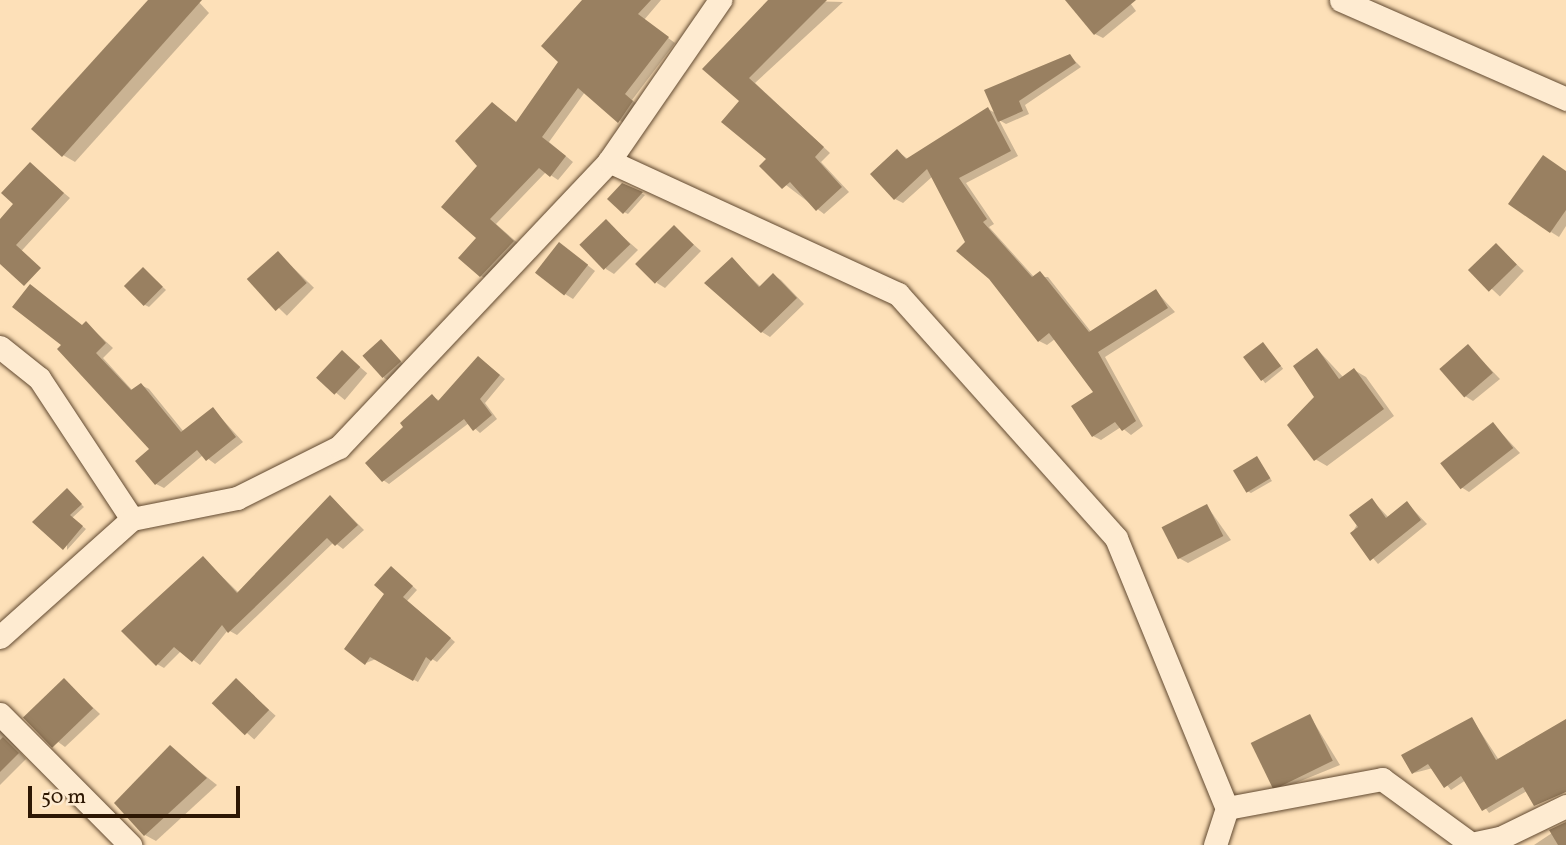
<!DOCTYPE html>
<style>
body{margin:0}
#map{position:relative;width:1566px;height:845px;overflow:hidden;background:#fde0b8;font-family:Vollkorn,serif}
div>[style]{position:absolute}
.shadow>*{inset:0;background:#0003;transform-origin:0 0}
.building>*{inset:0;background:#998061;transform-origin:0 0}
.roads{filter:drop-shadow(0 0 2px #614930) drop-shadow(0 0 2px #614930)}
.street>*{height:23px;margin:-11.5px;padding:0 11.5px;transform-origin:11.5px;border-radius:11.5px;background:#feebd1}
span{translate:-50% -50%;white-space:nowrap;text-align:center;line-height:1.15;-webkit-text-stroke:5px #feebd1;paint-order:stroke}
.scale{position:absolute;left:28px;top:786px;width:212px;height:32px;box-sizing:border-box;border:4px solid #2d1703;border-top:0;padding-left:9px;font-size:21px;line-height:24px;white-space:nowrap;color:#2d1703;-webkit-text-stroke:5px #feebd1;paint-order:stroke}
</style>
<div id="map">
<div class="shadow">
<div style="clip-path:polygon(150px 0,197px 0,209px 13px,75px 162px,63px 155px)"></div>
<div style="clip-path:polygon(584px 0,661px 0,644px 20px,675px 43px,632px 100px,640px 107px,627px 126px,585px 92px,549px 142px,573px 162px,558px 180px,546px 172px,496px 224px,521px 246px,489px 280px,481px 276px,478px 238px,480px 166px,493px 104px,517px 123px,561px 62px)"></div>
<div style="clip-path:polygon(771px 0,843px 2px,755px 83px,830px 153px,821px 162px,849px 192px,824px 214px,761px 166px,768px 159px,741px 101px)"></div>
<div style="clip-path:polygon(1084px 0,1128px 0,1136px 11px,1103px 38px,1095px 34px)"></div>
<div style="clip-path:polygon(1070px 56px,1081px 67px,1025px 105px,1029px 114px,1006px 124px,999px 120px,1018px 156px,966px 183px,994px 224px,989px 227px,1034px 277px,1048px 277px,1092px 333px,1156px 291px,1175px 312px,1105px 357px,1143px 426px,1131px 435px,1121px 427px,1101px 440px,1093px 436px,1095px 393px,1055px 339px,1047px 345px,1039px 341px,967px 243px,933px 176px,903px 203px,895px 199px,897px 151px,908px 159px,988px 109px,997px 114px)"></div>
<div style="clip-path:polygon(30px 165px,70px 198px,14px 259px,0 249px,0 221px,15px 204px)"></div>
<div style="clip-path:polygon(1566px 172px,1566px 226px,1559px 237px,1551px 232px)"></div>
<div style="clip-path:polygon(623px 185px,645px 195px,628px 214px,624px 212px)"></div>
<div style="clip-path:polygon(606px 222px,638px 250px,614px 274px,606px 269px)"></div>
<div style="clip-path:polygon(674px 227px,701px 251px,665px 288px,657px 283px)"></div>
<div style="left:1496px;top:245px;width:38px;height:35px;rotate:43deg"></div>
<div style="clip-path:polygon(567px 249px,595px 271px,573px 299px,565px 294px)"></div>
<div style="left:278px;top:253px;width:50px;height:39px;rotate:44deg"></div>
<div style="clip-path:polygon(732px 260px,761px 287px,773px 275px,781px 280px,804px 304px,770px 337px,762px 332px)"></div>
<div style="clip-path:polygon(144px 269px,166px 290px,149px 307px,145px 305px)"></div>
<div style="clip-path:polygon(86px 323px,113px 348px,103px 358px,133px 391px,141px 385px,149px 389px,184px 432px,213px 409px,243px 442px,215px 464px,203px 455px,164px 488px,156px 484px,152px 449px,60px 349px)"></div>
<div style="clip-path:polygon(384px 343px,403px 364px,388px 380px,384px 378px)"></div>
<div style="left:1263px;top:344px;width:32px;height:23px;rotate:51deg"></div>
<div style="clip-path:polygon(1468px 346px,1500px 379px,1473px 401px,1465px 396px)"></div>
<div style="clip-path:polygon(1318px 350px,1344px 378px,1354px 370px,1366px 377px,1394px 416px,1327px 466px,1315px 459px)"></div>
<div style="left:342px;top:352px;width:33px;height:35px;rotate:40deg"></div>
<div style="clip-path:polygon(479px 358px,505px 379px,485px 403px,497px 419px,480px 433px,469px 423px,389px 484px,383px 480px,405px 427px,432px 396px,440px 401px)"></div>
<div style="clip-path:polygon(1493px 424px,1520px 453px,1469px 492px,1461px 487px)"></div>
<div style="clip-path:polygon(1257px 458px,1272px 481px,1251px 493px,1247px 491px)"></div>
<div style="clip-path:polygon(67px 490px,84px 507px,72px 518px,86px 529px,67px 550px)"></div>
<div style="clip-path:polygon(331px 497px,364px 530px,343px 549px,334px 542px,237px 635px,228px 630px,200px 665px,181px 651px,164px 668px,157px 664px,203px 558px,239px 593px)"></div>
<div style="clip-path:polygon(1372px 500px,1389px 518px,1407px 503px,1427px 524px,1378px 564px,1352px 533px)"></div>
<div style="clip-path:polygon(1207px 506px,1231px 540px,1188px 563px,1179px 558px)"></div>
<div style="clip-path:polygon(396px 571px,417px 590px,407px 601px,455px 642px,437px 662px,432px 659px,418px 682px,376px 659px,366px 663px)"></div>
<div style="clip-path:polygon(64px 680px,100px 714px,65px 747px,26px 718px)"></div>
<div style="left:237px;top:681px;width:52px;height:32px;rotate:42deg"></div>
<div style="clip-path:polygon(1310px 716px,1340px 765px,1281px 789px,1273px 784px)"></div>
<div style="clip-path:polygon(1472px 719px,1499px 760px,1566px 727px,1566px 781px,1527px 791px,1489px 813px,1466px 780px,1451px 790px,1433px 768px,1414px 773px)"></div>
<div style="clip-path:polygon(0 728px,26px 759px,0 785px)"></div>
<div style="clip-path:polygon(170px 748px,217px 785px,156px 841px,145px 835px)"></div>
<div style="clip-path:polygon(1555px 831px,1566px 845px,1534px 845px)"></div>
</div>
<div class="building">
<div style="clip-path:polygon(148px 0,202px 0,62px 157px,31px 129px)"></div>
<div style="clip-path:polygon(582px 0,651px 0,638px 14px,669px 37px,625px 94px,633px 101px,618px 123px,578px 88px,542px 137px,566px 156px,550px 177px,539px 168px,490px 219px,514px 241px,480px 277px,458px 258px,476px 238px,441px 207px,477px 166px,455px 141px,492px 102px,516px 122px,558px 62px,541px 46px)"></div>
<div style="clip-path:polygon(768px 0,827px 0,749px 78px,824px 147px,815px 157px,842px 187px,816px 211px,790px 182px,782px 189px,759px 166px,766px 159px,721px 122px,739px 101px,702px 69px)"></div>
<div style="clip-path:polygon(1065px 0,1136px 0,1094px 35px)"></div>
<div style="clip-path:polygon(1070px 54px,1076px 63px,1019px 101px,1023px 111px,998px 122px,984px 90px)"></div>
<div style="clip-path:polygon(988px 107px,1011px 151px,959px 178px,987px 219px,983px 222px,1032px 277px,1040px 271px,1089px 332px,1156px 289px,1168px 308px,1098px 352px,1136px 421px,1122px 431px,1115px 422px,1092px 437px,1071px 406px,1093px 392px,1049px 333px,1038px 342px,989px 279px,956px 251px,965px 242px,927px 169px,894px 200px,870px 174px,897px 149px,906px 159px)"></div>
<div style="clip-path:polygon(1543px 155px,1566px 171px,1566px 210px,1550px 233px,1508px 204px)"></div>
<div style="clip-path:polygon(30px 162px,64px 193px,16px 245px,41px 268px,24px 286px,0 264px,0 219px,13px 204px,1px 193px)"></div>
<div style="clip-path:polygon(622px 183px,643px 192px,623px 214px,607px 199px)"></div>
<div style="left:606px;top:219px;width:35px;height:37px;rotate:46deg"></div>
<div style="left:674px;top:225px;width:28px;height:55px;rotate:45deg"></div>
<div style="left:559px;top:242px;width:37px;height:39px;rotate:38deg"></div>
<div style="left:1496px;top:243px;width:30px;height:39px;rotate:46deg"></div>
<div style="left:278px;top:251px;width:43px;height:42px;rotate:48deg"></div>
<div style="clip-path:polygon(732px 257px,759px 287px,773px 273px,797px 298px,761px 333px,704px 283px)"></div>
<div style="left:143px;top:267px;width:28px;height:27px;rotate:45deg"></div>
<div style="clip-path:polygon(30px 284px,82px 325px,86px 321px,106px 343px,96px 353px,131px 390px,141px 383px,181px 432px,213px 407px,236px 437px,206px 461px,197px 450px,155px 485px,135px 461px,149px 449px,57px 349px,61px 345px,12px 307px)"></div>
<div style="left:381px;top:339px;width:30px;height:25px;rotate:48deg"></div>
<div style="left:1263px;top:342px;width:30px;height:25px;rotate:53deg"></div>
<div style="left:1468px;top:344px;width:38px;height:38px;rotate:49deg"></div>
<div style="clip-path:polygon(1317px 348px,1339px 379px,1354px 368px,1384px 409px,1314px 461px,1287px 425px,1314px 397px,1293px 366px)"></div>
<div style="left:342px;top:350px;width:25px;height:38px;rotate:43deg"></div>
<div style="clip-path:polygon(478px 356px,500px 375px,480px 399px,492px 415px,473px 431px,464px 419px,382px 482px,365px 463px,403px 427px,400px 423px,432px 394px,438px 401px)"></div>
<div style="left:1493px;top:422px;width:33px;height:67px;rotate:52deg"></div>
<div style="left:1257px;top:456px;width:26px;height:28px;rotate:59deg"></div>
<div style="clip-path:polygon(67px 488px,82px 504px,70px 515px,83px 526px,63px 550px,32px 522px)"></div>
<div style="clip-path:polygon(330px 495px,358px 525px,335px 546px,327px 538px,228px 633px,222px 625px,192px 662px,174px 647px,156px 666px,121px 631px,203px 556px,237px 593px)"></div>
<div style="clip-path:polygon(1372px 498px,1386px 518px,1407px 501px,1421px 520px,1370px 561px,1350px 533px,1358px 527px,1349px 515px)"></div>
<div style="left:1207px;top:504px;width:36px;height:51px;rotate:63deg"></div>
<div style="clip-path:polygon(391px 566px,413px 586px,403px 597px,451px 638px,431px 661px,426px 657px,413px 681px,370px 657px,365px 665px,344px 649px,384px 594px,374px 585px)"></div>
<div style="left:64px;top:678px;width:42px;height:57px;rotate:46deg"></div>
<div style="left:236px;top:678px;width:46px;height:35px;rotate:44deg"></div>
<div style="left:1310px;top:714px;width:52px;height:66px;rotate:64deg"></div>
<div style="clip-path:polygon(1472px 717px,1496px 760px,1566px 719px,1566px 792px,1534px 806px,1523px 787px,1482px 811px,1461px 776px,1444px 788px,1428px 764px,1412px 774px,1401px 755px)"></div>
<div style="clip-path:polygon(3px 737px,19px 753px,0 772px,0 740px)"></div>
<div style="clip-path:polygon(170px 745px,207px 778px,144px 836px,114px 803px)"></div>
<div style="clip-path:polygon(1566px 822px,1566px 845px,1558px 845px,1549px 830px)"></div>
</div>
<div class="roads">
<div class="street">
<div style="left:1341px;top:0;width:246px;rotate:23.7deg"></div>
<div style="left:609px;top:161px;width:318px;rotate:24.7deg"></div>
<div style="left:898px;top:294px;width:327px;rotate:48.2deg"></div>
<div style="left:1116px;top:538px;width:292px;rotate:67.7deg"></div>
<div style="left:1227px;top:808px;width:39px;rotate:108deg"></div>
<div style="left:0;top:347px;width:50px;rotate:38.5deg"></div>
<div style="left:39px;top:378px;width:169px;rotate:56.6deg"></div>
<div style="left:132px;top:519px;width:107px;rotate:-11.3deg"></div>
<div style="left:237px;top:498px;width:114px;rotate:-26.6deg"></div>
<div style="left:339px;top:447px;width:393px;rotate:-46.6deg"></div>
<div style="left:609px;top:161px;width:196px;rotate:-55.4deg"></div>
<div style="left:0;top:637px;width:177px;rotate:-41.8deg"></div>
<div style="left:0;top:714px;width:185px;rotate:45.2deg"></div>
<div style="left:1227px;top:808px;width:158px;rotate:-10.6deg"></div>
<div style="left:1382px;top:779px;width:110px;rotate:36.1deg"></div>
<div style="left:1471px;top:844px;width:30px;rotate:-12deg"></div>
<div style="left:1500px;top:838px;width:73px;rotate:-25.9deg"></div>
</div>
</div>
<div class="scale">50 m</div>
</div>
